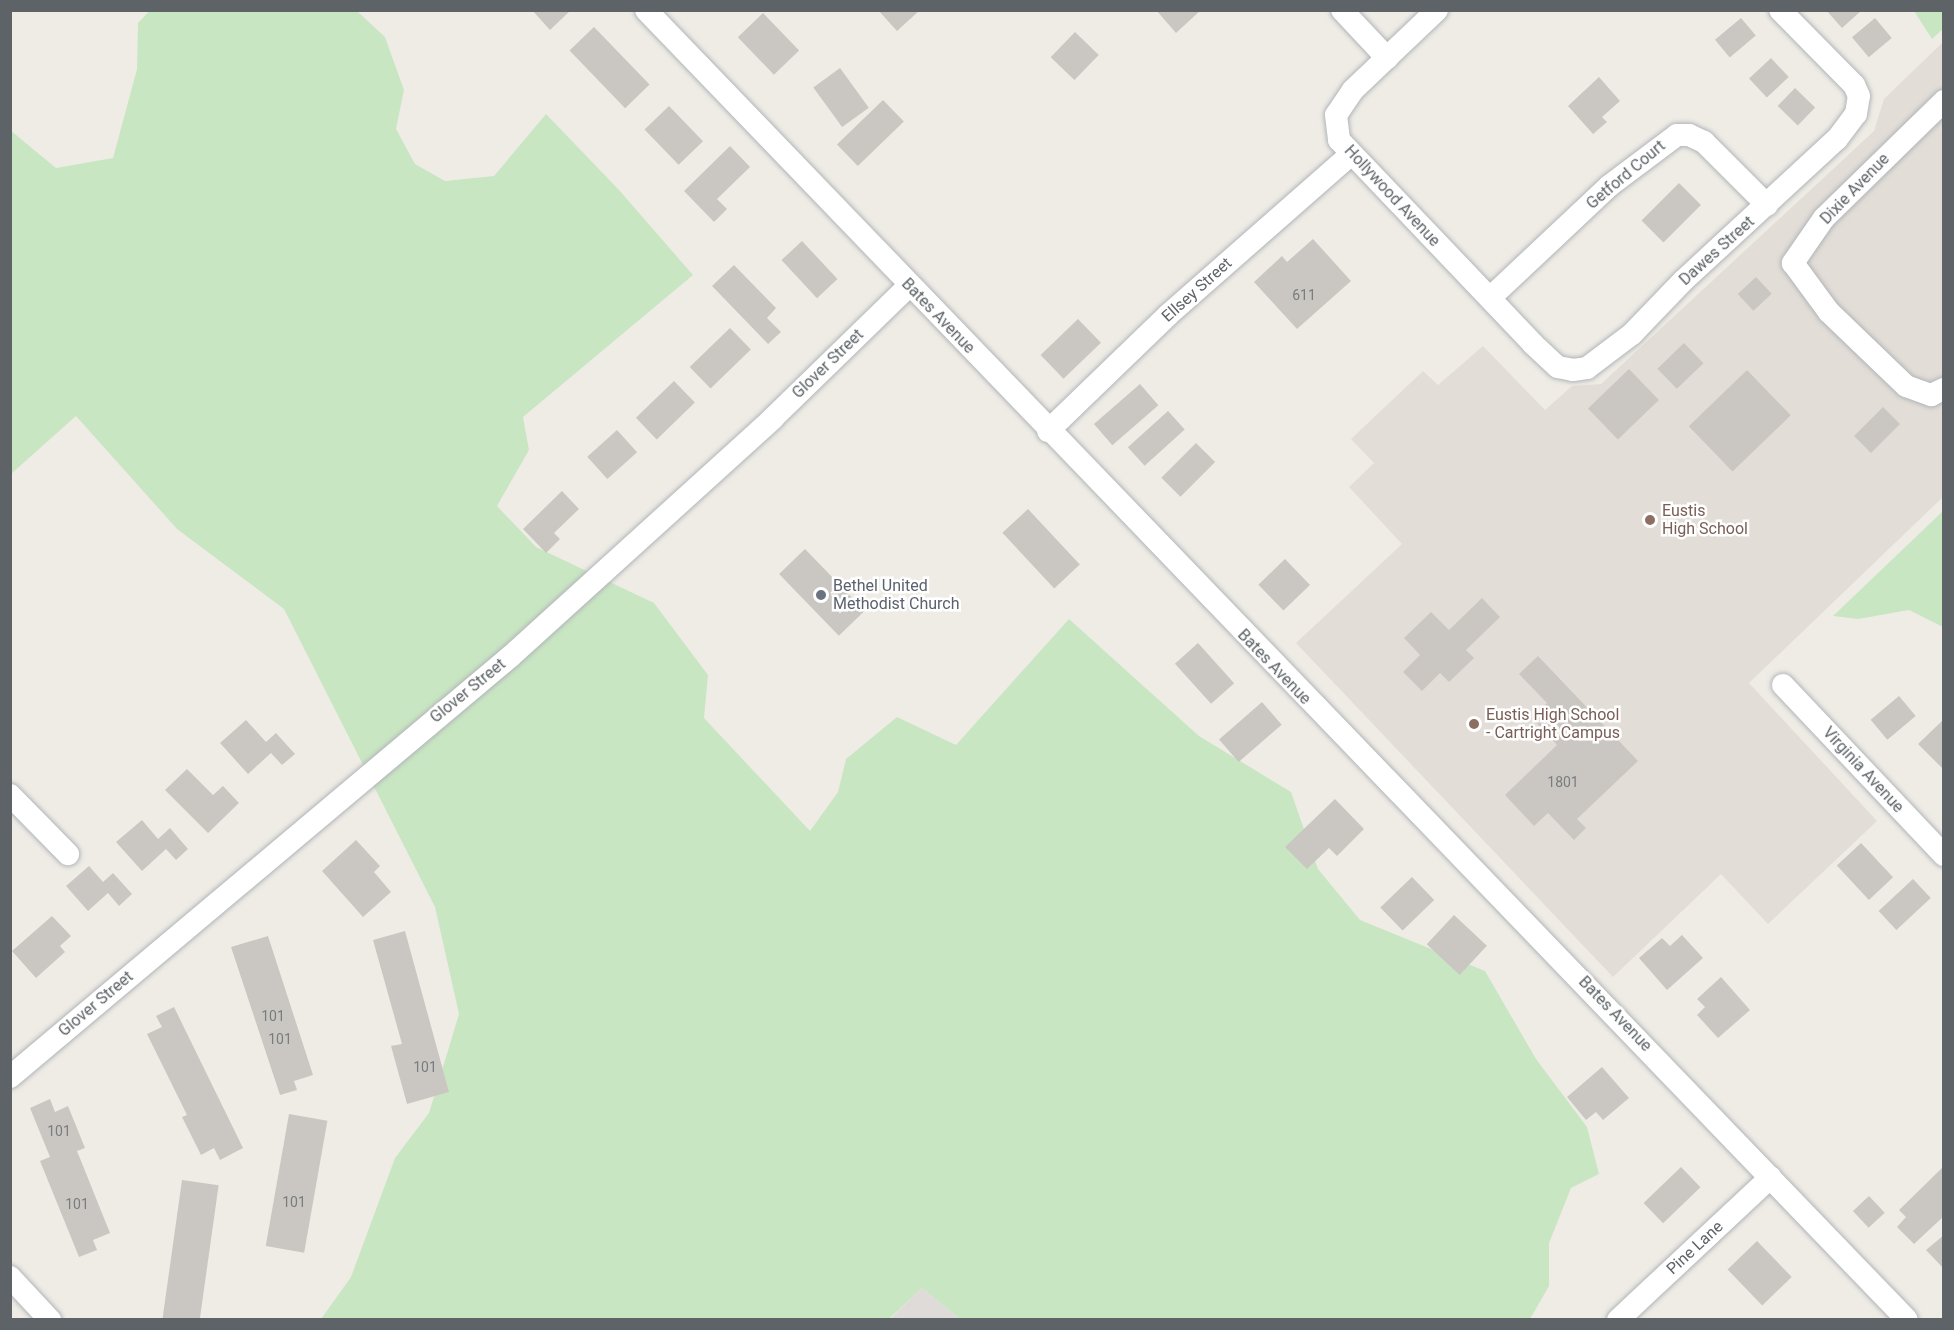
<!DOCTYPE html>
<style>
body{margin:0}
#map{position:relative;width:1954px;height:1330px;overflow:hidden;background:#efece6;font-family:Roboto,sans-serif}
div>[style]{position:absolute}
.industrial>*{inset:0;background:#dedbd8}
.education>*{inset:0;background:#e2ddd7}
.green>*{inset:0;background:#c9e6c3}
.building>*{inset:0;background:#cac7c3;transform-origin:0 0}
.roads{filter:drop-shadow(0 0 2px #b1b5b8) drop-shadow(0 0 2px #b1b5b8)}
.minor>*{height:22px;margin:-11px;padding:0 11px;transform-origin:11px;border-radius:11px;background:#fff}
.dots>*{width:16px;height:16px;translate:-50% -50%;box-sizing:border-box;border:3px solid #fff;border-radius:50%}
span{translate:-50% -50%;white-space:nowrap;text-align:center;line-height:1.15;-webkit-text-stroke:5px #fff;paint-order:stroke}
.number-label{font-size:14px;color:#787c7d}
.number-label span{-webkit-text-stroke-width:0}
.street-label{font-size:16px;color:#5d6366}
.education-label{font-size:16px;color:#785e54}
.left{translate:0 -50%;text-align:left}
.worship-label{font-size:16px;color:#5b616d}
.frame{position:absolute;inset:0;border:12px solid #5d6366;pointer-events:none}
</style>
<div id="map">
<div class="industrial">
<div style="clip-path:polygon(922px 1288px,960px 1319px,889px 1320px)"></div>
</div>
<div class="education">
<div style="clip-path:polygon(1943px 42px,1943px 497px,1749px 683px,1877px 821px,1768px 924px,1721px 874px,1613px 977px,1296px 643px,1402px 544px,1349px 487px,1374px 463px,1351px 439px,1423px 371px,1438px 385px,1483px 346px,1545px 410px,1572px 386px,1601px 384px,1874px 131px,1884px 99px)"></div>
</div>
<div class="green">
<div style="clip-path:polygon(150px 10px,357px 11px,385px 37px,404px 90px,396px 129px,415px 164px,445px 181px,494px 176px,546px 114px,619px 190px,693px 275px,523px 417px,529px 450px,497px 506px,536px 547px,654px 603px,708px 675px,704px 718px,810px 831px,838px 792px,846px 759px,897px 717px,956px 745px,1069px 619px,1199px 736px,1291px 792px,1318px 869px,1360px 920px,1485px 971px,1536px 1059px,1587px 1127px,1599px 1174px,1571px 1188px,1549px 1243px,1549px 1286px,1530px 1319px,960px 1319px,922px 1288px,889px 1319px,321px 1319px,351px 1277px,395px 1158px,429px 1113px,459px 1014px,435px 907px,284px 609px,177px 529px,76px 416px,11px 474px,10px 130px,56px 168px,113px 158px,137px 69px,138px 23px)"></div>
<div style="clip-path:polygon(1914px 11px,1943px 11px,1943px 29px,1932px 39px)"></div>
<div style="clip-path:polygon(1943px 511px,1943px 627px,1909px 610px,1858px 619px,1833px 616px)"></div>
</div>
<div class="building">
<div style="clip-path:polygon(532px 10px,571px 10px,550px 30px)"></div>
<div style="clip-path:polygon(878px 10px,920px 10px,897px 31px)"></div>
<div style="clip-path:polygon(1156px 10px,1201px 10px,1176px 33px)"></div>
<div style="clip-path:polygon(1826px 10px,1862px 10px,1842px 28px)"></div>
<div style="left:763px;top:13px;width:52px;height:35px;rotate:46deg"></div>
<div style="left:1741px;top:18px;width:23px;height:34px;rotate:50deg"></div>
<div style="left:1875px;top:18px;width:26px;height:30px;rotate:50deg"></div>
<div style="left:594px;top:27px;width:80px;height:34px;rotate:46deg"></div>
<div style="left:1075px;top:32px;width:33px;height:35px;rotate:44deg"></div>
<div style="left:1771px;top:58px;width:26px;height:30px;rotate:47deg"></div>
<div style="left:840px;top:68px;width:49px;height:33px;rotate:54deg"></div>
<div style="clip-path:polygon(1599px 77px,1620px 101px,1602px 117px,1607px 122px,1593px 134px,1568px 106px)"></div>
<div style="left:1795px;top:88px;width:28px;height:25px;rotate:44deg"></div>
<div style="left:883px;top:100px;width:30px;height:64px;rotate:46deg"></div>
<div style="left:669px;top:106px;width:49px;height:34px;rotate:46deg"></div>
<div style="clip-path:polygon(730px 146px,750px 167px,717px 199px,727px 209px,714px 222px,684px 191px)"></div>
<div style="left:1679px;top:183px;width:31px;height:53px;rotate:45deg"></div>
<div style="clip-path:polygon(1313px 239px,1351px 281px,1297px 329px,1254px 282px,1282px 256px,1287px 262px)"></div>
<div style="left:802px;top:241px;width:52px;height:28px;rotate:47deg"></div>
<div style="clip-path:polygon(734px 265px,776px 308px,767px 318px,781px 332px,768px 344px,712px 286px)"></div>
<div style="left:1756px;top:277px;width:23px;height:25px;rotate:47deg"></div>
<div style="left:1078px;top:319px;width:33px;height:52px;rotate:46deg"></div>
<div style="left:730px;top:328px;width:30px;height:56px;rotate:46deg"></div>
<div style="left:1684px;top:343px;width:28px;height:37px;rotate:46deg"></div>
<div style="left:1629px;top:369px;width:43px;height:57px;rotate:46deg"></div>
<div style="left:1747px;top:370px;width:63px;height:81px;rotate:46deg"></div>
<div style="left:674px;top:381px;width:30px;height:53px;rotate:46deg"></div>
<div style="left:1140px;top:384px;width:28px;height:61px;rotate:49deg"></div>
<div style="left:1883px;top:407px;width:24px;height:41px;rotate:45deg"></div>
<div style="left:1168px;top:411px;width:25px;height:54px;rotate:48deg"></div>
<div style="left:617px;top:430px;width:30px;height:40px;rotate:48deg"></div>
<div style="left:1196px;top:443px;width:27px;height:49px;rotate:45deg"></div>
<div style="clip-path:polygon(562px 491px,579px 509px,554px 533px,560px 539px,546px 553px,523px 529px)"></div>
<div style="left:1028px;top:509px;width:76px;height:35px;rotate:47deg"></div>
<div style="left:805px;top:549px;width:86px;height:36px;rotate:46deg"></div>
<div style="left:1285px;top:559px;width:36px;height:37px;rotate:46deg"></div>
<div style="clip-path:polygon(1482px 598px,1500px 617px,1466px 650px,1474px 658px,1449px 682px,1440px 673px,1422px 691px,1403px 672px,1420px 655px,1404px 638px,1431px 612px,1449px 630px)"></div>
<div style="left:1198px;top:643px;width:54px;height:31px;rotate:48deg"></div>
<div style="clip-path:polygon(1538px 656px,1638px 761px,1577px 819px,1586px 828px,1574px 840px,1548px 813px,1534px 826px,1505px 795px,1557px 745px,1532px 718px,1547px 703px,1519px 674px)"></div>
<div style="left:1899px;top:696px;width:26px;height:37px;rotate:50deg"></div>
<div style="left:1262px;top:702px;width:30px;height:57px;rotate:49deg"></div>
<div style="clip-path:polygon(246px 720px,266px 742px,276px 733px,295px 754px,282px 765px,271px 753px,248px 774px,220px 743px)"></div>
<div style="clip-path:polygon(1942px 721px,1944px 723px,1944px 770px,1918px 744px)"></div>
<div style="clip-path:polygon(187px 769px,213px 795px,223px 786px,239px 803px,208px 833px,165px 790px)"></div>
<div style="clip-path:polygon(1335px 799px,1364px 829px,1337px 856px,1329px 848px,1307px 869px,1285px 847px)"></div>
<div style="clip-path:polygon(142px 820px,158px 839px,170px 828px,188px 849px,176px 860px,166px 849px,142px 871px,116px 842px)"></div>
<div style="clip-path:polygon(356px 840px,380px 866px,374px 872px,391px 892px,363px 917px,322px 871px)"></div>
<div style="left:1861px;top:843px;width:47px;height:33px;rotate:47deg"></div>
<div style="clip-path:polygon(89px 866px,103px 882px,113px 873px,132px 894px,119px 906px,108px 893px,88px 911px,66px 886px)"></div>
<div style="left:1412px;top:877px;width:32px;height:44px;rotate:46deg"></div>
<div style="left:1913px;top:879px;width:26px;height:47px;rotate:47deg"></div>
<div style="left:1454px;top:915px;width:45px;height:40px;rotate:43deg"></div>
<div style="clip-path:polygon(52px 916px,71px 936px,60px 946px,65px 952px,36px 978px,12px 951px)"></div>
<div style="clip-path:polygon(405px 931px,449px 1092px,407px 1104px,391px 1046px,402px 1044px,373px 940px)"></div>
<div style="clip-path:polygon(1682px 935px,1703px 958px,1667px 990px,1639px 958px,1662px 938px,1670px 946px)"></div>
<div style="clip-path:polygon(268px 936px,313px 1075px,294px 1081px,297px 1090px,280px 1095px,231px 947px)"></div>
<div style="clip-path:polygon(1721px 977px,1750px 1010px,1718px 1038px,1697px 1015px,1705px 1007px,1697px 999px)"></div>
<div style="clip-path:polygon(174px 1007px,243px 1148px,220px 1160px,214px 1148px,201px 1155px,182px 1117px,187px 1115px,147px 1034px,162px 1027px,156px 1016px)"></div>
<div style="clip-path:polygon(1602px 1067px,1629px 1098px,1603px 1120px,1596px 1112px,1586px 1120px,1567px 1097px)"></div>
<div style="clip-path:polygon(50px 1099px,55px 1112px,68px 1106px,85px 1148px,77px 1151px,110px 1233px,93px 1240px,97px 1250px,79px 1257px,40px 1161px,50px 1157px,30px 1108px)"></div>
<div style="left:289px;top:1114px;width:39px;height:134px;rotate:10deg"></div>
<div style="left:1681px;top:1167px;width:28px;height:52px;rotate:46deg"></div>
<div style="clip-path:polygon(1942px 1168px,1944px 1216px,1914px 1244px,1897px 1227px,1906px 1217px,1899px 1210px)"></div>
<div style="left:182px;top:1180px;width:37px;height:141px;rotate:8deg"></div>
<div style="left:1869px;top:1196px;width:23px;height:22px;rotate:47deg"></div>
<div style="clip-path:polygon(1944px 1235px,1944px 1269px,1926px 1250px)"></div>
<div style="left:1757px;top:1241px;width:50px;height:41px;rotate:46deg"></div>
</div>
<div class="roads">
<div class="minor">
<div style="left:646px;top:10px;width:1818px;rotate:46.09deg"></div>
<div style="left:1342px;top:10px;width:66px;rotate:46.8deg"></div>
<div style="left:1437px;top:10px;width:116px;rotate:136.4deg"></div>
<div style="left:1353px;top:90px;width:30px;rotate:124deg"></div>
<div style="left:1336px;top:115px;width:25px;rotate:83deg"></div>
<div style="left:1339px;top:140px;width:282px;rotate:46.4deg"></div>
<div style="left:1533px;top:344px;width:34px;rotate:43deg"></div>
<div style="left:1558px;top:367px;width:15px;rotate:11deg"></div>
<div style="left:1573px;top:370px;width:14px;rotate:-8deg"></div>
<div style="left:1587px;top:368px;width:56px;rotate:-37.1deg"></div>
<div style="left:1632px;top:334px;width:75px;rotate:-46.1deg"></div>
<div style="left:1684px;top:280px;width:208px;rotate:-42.7deg"></div>
<div style="left:1837px;top:139px;width:31px;rotate:-53deg"></div>
<div style="left:1856px;top:114px;width:18px;rotate:-81deg"></div>
<div style="left:1859px;top:96px;width:12px;rotate:-114deg"></div>
<div style="left:1854px;top:85px;width:105px;rotate:-134.6deg"></div>
<div style="left:1944px;top:101px;width:168px;rotate:135.7deg"></div>
<div style="left:1824px;top:218px;width:55px;rotate:124.6deg"></div>
<div style="left:1793px;top:263px;width:61px;rotate:53.7deg"></div>
<div style="left:1829px;top:312px;width:107px;rotate:43.9deg"></div>
<div style="left:1906px;top:386px;width:27px;rotate:20deg"></div>
<div style="left:1931px;top:395px;width:14px;rotate:-25deg"></div>
<div style="left:1491px;top:297px;width:162px;rotate:-43.2deg"></div>
<div style="left:1609px;top:186px;width:85px;rotate:-36.9deg"></div>
<div style="left:1677px;top:135px;width:12px"></div>
<div style="left:1689px;top:135px;width:17px;rotate:25deg"></div>
<div style="left:1704px;top:142px;width:89px;rotate:45deg"></div>
<div style="left:1048px;top:431px;width:167px;rotate:-44deg"></div>
<div style="left:1168px;top:315px;width:244px;rotate:-41.3deg"></div>
<div style="left:1783px;top:685px;width:234px;rotate:46.6deg"></div>
<div style="left:10px;top:795px;width:83px;rotate:45.5deg"></div>
<div style="left:10px;top:1077px;width:654px;rotate:-40.04deg"></div>
<div style="left:511px;top:656px;width:353px;rotate:-42.2deg"></div>
<div style="left:772px;top:419px;width:191px;rotate:-44.2deg"></div>
<div style="left:10px;top:1277px;width:59px;rotate:47.1deg"></div>
<div style="left:1618px;top:1320px;width:209px;rotate:-43.1deg"></div>
</div>
</div>
<div class="dots">
<div style="left:1650px;top:520px;background:#8d6e63"></div>
<div style="left:821px;top:595px;background:#6b7280"></div>
<div style="left:1474px;top:724px;background:#8d6e63"></div>
</div>
<div class="number-label">
<span style="left:1304px;top:295px">611</span>
<span style="left:1563px;top:782px">1801</span>
<span style="left:273px;top:1016px">101</span>
<span style="left:280px;top:1039px">101</span>
<span style="left:425px;top:1067px">101</span>
<span style="left:59px;top:1131px">101</span>
<span style="left:294px;top:1202px">101</span>
<span style="left:77px;top:1204px">101</span>
</div>
<div class="street-label">
<span style="left:1626px;top:175px;rotate:-40deg">Getford Court</span>
<span style="left:1855px;top:189px;rotate:-46deg">Dixie Avenue</span>
<span style="left:1392px;top:196px;rotate:47deg">Hollywood Avenue</span>
<span style="left:1717px;top:251px;rotate:-42deg">Dawes Street</span>
<span style="left:1197px;top:290px;rotate:-42deg">Ellsey Street</span>
<span style="left:938px;top:316px;rotate:46deg">Bates Avenue</span>
<span style="left:828px;top:364px;rotate:-44deg">Glover Street</span>
<span style="left:1274px;top:667px;rotate:46deg">Bates Avenue</span>
<span style="left:468px;top:691px;rotate:-39deg">Glover Street</span>
<span style="left:1863px;top:770px;rotate:47deg">Virginia Avenue</span>
<span style="left:96px;top:1004px;rotate:-40deg">Glover Street</span>
<span style="left:1615px;top:1014px;rotate:46deg">Bates Avenue</span>
<span style="left:1695px;top:1248px;rotate:-43deg">Pine Lane</span>
</div>
<div class="education-label">
<span class="left" style="left:1662px;top:520px">Eustis<br>High School</span>
<span class="left" style="left:1486px;top:724px">Eustis High School<br>- Cartright Campus</span>
</div>
<div class="worship-label">
<span class="left" style="left:833px;top:595px">Bethel United<br>Methodist Church</span>
</div>
<div class="frame"></div>
</div>
